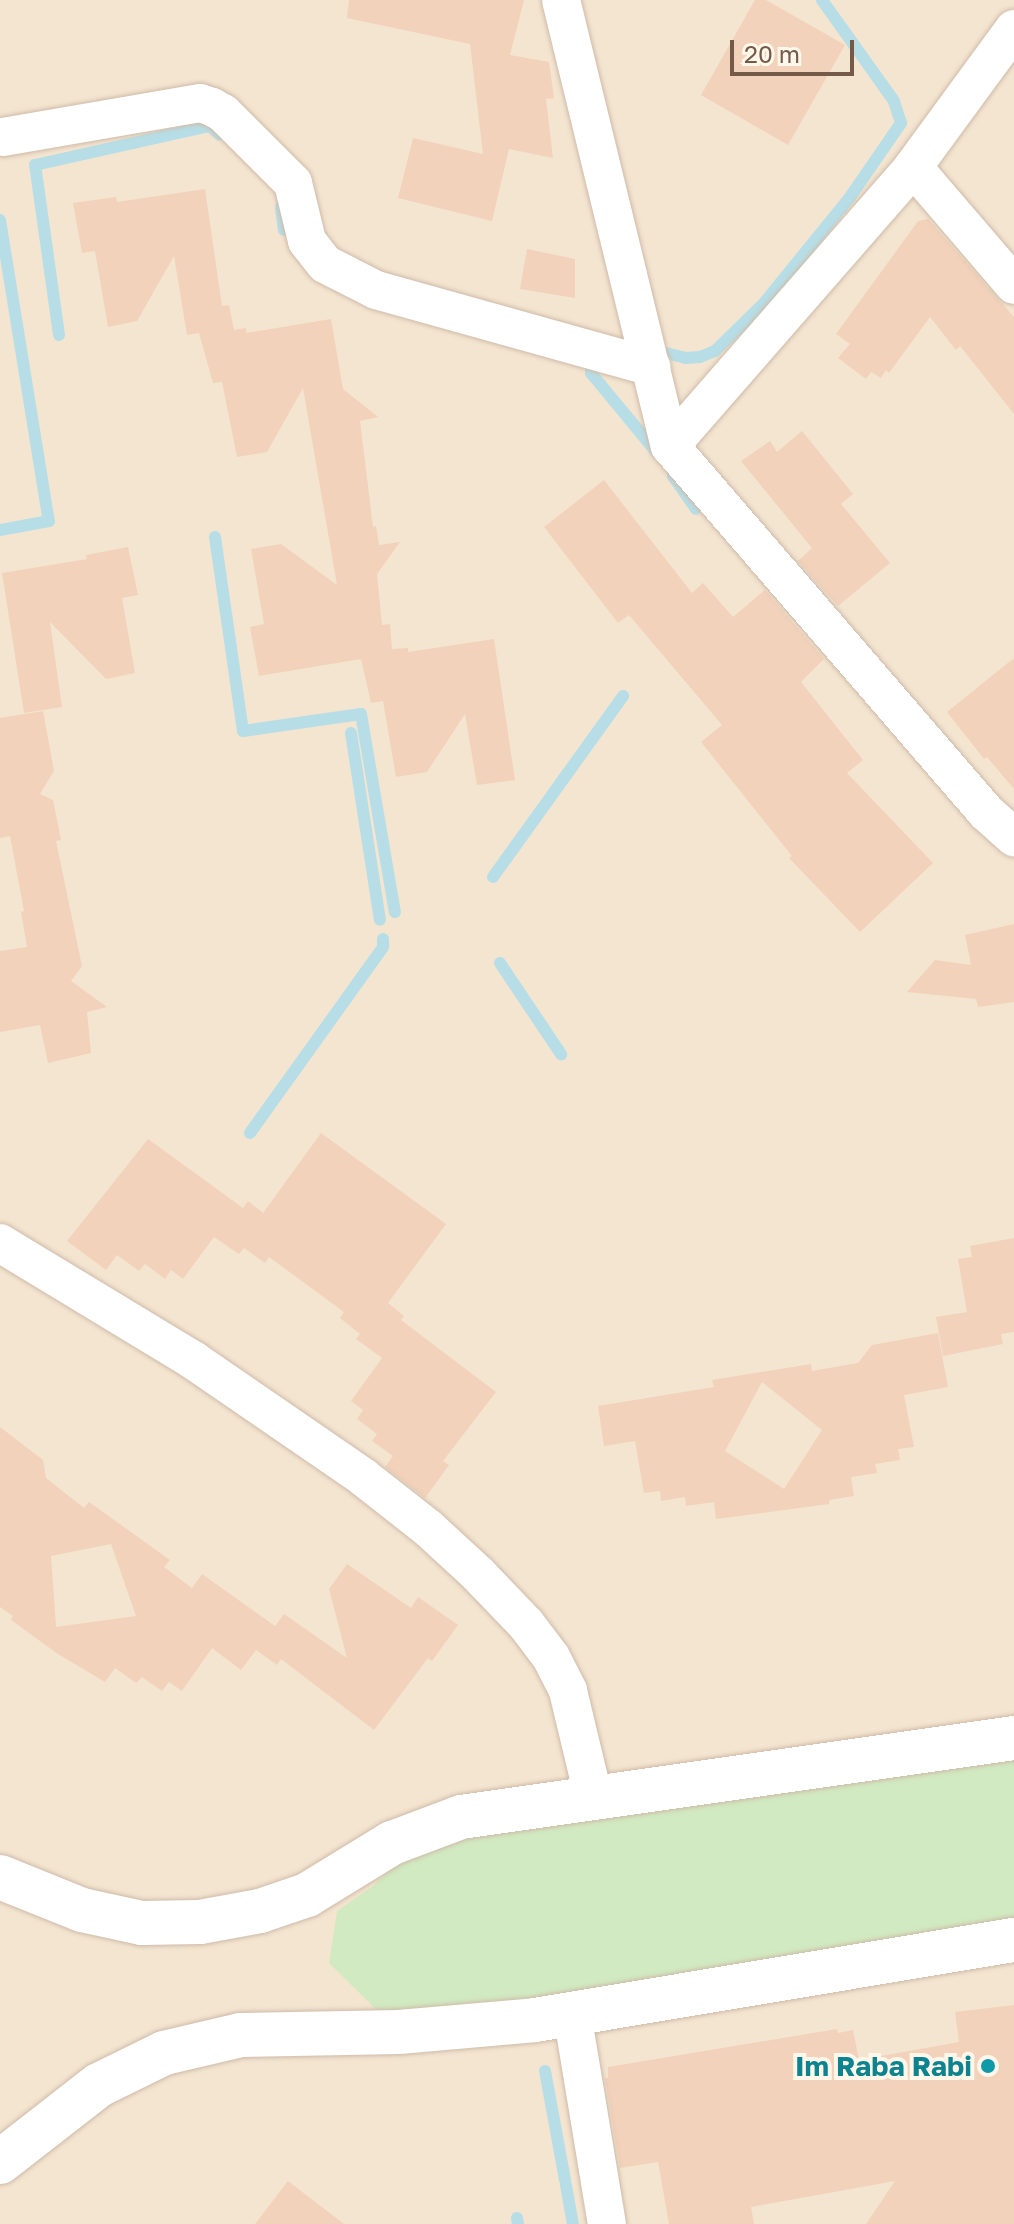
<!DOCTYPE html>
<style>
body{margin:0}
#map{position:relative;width:1014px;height:2224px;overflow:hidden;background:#fdf3e3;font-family:"Golos Text",sans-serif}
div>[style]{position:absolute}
.residential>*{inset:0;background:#f4e5d1;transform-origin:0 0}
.green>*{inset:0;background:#d1eac1}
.stream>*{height:12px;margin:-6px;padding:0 6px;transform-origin:6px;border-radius:6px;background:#b7dee6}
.building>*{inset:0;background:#f2d2ba}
.roads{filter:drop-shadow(0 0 2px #cebba9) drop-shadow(0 0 2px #cebba9)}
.minor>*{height:38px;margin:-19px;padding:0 19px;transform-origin:19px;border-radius:19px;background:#fff}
.secondary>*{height:44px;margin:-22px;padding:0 22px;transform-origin:22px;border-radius:22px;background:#fff}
.dots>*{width:22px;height:22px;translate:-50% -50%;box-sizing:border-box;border:4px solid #fff7e9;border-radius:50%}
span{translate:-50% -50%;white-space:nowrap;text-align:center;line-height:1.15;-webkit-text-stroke:8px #fff7e9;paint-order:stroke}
.culture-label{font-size:28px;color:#0d838f;font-weight:700}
.right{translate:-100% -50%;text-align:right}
.scale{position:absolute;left:730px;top:40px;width:124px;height:36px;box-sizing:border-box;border:4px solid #755a49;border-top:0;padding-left:10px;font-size:24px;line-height:28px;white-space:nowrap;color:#755a49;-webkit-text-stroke:6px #fff7e9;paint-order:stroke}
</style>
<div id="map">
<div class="residential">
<div style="left:0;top:0;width:1014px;height:2224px"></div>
</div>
<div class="green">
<div style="clip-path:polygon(1014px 1741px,1014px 1935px,399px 2032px,329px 1963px,337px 1911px,373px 1886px,421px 1839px)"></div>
</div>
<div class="stream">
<div style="left:281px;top:207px;width:23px;rotate:83deg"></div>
<div style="left:0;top:220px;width:305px;rotate:80.8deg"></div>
<div style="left:49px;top:521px;width:50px;rotate:169.6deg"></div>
<div style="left:59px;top:335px;width:172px;rotate:-98deg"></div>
<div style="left:35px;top:165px;width:179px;rotate:-12.6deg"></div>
<div style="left:210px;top:126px;width:13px;rotate:42deg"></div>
<div style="left:654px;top:350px;width:32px;rotate:14deg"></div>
<div style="left:685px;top:358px;width:15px;rotate:-4deg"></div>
<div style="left:700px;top:357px;width:16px;rotate:-22deg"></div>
<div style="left:715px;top:351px;width:69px;rotate:-44.4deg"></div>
<div style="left:764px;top:303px;width:136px;rotate:-50.9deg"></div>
<div style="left:850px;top:197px;width:90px;rotate:-55.4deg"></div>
<div style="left:901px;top:123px;width:23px;rotate:-108deg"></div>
<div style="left:894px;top:101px;width:124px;rotate:-125.5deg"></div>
<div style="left:591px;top:366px;width:7px;rotate:90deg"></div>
<div style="left:591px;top:373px;width:105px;rotate:50.4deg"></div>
<div style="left:673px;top:476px;width:40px;rotate:55.1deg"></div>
<div style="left:215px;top:537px;width:196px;rotate:81.8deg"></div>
<div style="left:243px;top:731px;width:119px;rotate:-8.2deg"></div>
<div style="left:361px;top:714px;width:201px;rotate:80.3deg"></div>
<div style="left:351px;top:733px;width:189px;rotate:81.2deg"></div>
<div style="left:493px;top:877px;width:223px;rotate:-54.3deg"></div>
<div style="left:500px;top:963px;width:110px;rotate:56.2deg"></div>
<div style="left:250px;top:1133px;width:229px;rotate:-54.4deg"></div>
<div style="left:383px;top:947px;width:8px;rotate:-90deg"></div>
<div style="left:545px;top:2071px;width:111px;rotate:79.6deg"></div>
<div style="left:566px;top:2185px;width:40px;rotate:80deg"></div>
<div style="left:517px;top:2218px;width:6px;rotate:81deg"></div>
</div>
<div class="building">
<div style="clip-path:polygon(349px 0,524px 0,510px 55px,549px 62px,554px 98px,546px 99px,553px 158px,509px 149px,492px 221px,398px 198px,413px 138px,483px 154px,470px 44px,347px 18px)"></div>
<div style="clip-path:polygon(755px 0,766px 0,845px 45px,788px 145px,701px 95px)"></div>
<div style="clip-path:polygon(205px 189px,222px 306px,229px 305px,234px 330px,246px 328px,246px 333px,331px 319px,343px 389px,378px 417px,360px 421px,373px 527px,376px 526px,379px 545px,400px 542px,377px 574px,382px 625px,390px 624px,392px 649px,408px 648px,408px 652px,494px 639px,515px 780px,477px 785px,465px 714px,427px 772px,396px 777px,383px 701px,371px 703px,361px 659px,259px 676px,250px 627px,264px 624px,251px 549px,281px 544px,337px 585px,303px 388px,267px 452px,237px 457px,222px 382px,213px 383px,199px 333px,187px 335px,174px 256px,137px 321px,108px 327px,95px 251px,82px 253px,73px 203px,116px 197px,117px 202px)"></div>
<div style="clip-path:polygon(928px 219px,1014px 317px,1014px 414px,960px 346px,956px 350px,930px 317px,889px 373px,886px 370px,881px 378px,871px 372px,866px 379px,838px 358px,850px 344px,836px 334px,918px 221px)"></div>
<div style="clip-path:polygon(527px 249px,575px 259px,575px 298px,520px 289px)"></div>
<div style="clip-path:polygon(802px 431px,853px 494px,841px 504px,890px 563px,838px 606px,798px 561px,812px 548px,741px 461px,770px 441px,777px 452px)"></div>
<div style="clip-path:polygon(604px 480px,692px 593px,703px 583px,733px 617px,765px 590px,824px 659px,801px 682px,863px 760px,847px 773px,933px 863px,860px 932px,789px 858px,792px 856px,701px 742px,722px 725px,629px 615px,618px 623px,544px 527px)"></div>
<div style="clip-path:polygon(128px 547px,138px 595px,122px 598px,135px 673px,106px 679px,50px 622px,62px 707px,24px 713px,2px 573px,87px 559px,86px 555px)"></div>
<div style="clip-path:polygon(1014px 658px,1014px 789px,987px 757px,984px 759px,947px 712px)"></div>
<div style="clip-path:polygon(43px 711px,54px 771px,40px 794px,53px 800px,61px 840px,56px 841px,82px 966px,71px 981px,107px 1007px,87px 1012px,91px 1053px,48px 1063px,40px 1025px,0 1032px,0 951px,27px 947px,21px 912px,24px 911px,10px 836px,0 838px,0 718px)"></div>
<div style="clip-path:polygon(1014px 924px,1014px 1002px,978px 1007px,976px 999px,907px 992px,935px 960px,971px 965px,965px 935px)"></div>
<div style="clip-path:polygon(321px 1133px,446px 1224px,388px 1303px,404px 1316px,401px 1320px,496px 1392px,443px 1461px,449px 1465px,425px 1498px,385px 1467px,393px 1456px,372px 1441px,377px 1434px,357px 1419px,363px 1410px,351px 1401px,382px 1358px,356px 1339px,360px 1334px,340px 1318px,344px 1312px,269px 1257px,265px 1263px,244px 1248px,239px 1254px,214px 1237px,183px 1279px,171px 1270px,165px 1279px,145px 1264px,139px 1271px,117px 1255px,106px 1270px,67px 1241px,148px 1139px,243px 1208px,248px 1201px,263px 1213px)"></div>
<div style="clip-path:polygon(1014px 1238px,1014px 1332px,1001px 1334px,1003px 1344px,943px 1356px,936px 1317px,967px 1312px,958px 1259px,972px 1257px,970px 1246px)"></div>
<div style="clip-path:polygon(evenodd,938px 1333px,948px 1387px,904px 1395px,914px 1447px,898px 1449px,900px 1460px,875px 1464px,877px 1473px,851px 1477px,854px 1496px,829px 1500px,829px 1504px,716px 1519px,714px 1502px,686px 1506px,685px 1497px,661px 1501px,660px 1491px,644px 1493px,635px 1441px,604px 1446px,598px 1406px,714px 1387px,712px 1380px,811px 1364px,812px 1371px,858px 1363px,872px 1345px,938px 1333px,762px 1382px,822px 1430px,784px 1489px,725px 1451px,762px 1382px)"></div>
<div style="clip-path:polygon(evenodd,0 1427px,43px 1460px,46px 1478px,84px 1508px,89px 1502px,170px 1560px,164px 1567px,192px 1588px,202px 1574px,275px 1626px,284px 1614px,347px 1658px,329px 1589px,347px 1564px,411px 1608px,418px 1597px,458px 1625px,432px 1661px,428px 1658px,374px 1730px,281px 1659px,277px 1665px,256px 1650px,241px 1670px,212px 1648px,182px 1691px,169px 1682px,162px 1691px,142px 1677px,136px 1683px,115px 1668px,105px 1682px,58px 1654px,11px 1620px,13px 1616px,0 1607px,0 1427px,111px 1544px,136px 1616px,56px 1627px,51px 1556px,111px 1544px)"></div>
<div style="clip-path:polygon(1014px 2005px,1014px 2224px,866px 2224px,895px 2181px,751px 2207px,754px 2224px,669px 2224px,658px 2162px,620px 2168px,605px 2078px,608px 2078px,608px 2067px,837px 2029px,838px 2033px,853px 2030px,859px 2060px,959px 2042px,955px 2012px)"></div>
<div style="clip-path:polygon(288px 2181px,344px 2224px,255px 2224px)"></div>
</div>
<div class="roads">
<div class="minor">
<div style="left:561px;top:0;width:459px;rotate:76.3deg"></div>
<div style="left:670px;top:446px;width:484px;rotate:49.2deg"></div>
<div style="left:986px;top:812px;width:38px;rotate:42deg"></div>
<div style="left:3px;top:137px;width:200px;rotate:-9.8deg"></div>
<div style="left:200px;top:103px;width:13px;rotate:18deg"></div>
<div style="left:212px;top:107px;width:13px;rotate:29deg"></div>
<div style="left:223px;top:113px;width:99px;rotate:45deg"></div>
<div style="left:293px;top:183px;width:60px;rotate:76.4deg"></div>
<div style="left:307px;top:241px;width:29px;rotate:52deg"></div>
<div style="left:325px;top:264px;width:57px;rotate:27deg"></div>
<div style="left:376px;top:290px;width:286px;rotate:15.6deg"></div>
<div style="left:913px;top:167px;width:155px;rotate:49.4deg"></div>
<div style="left:670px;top:446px;width:370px;rotate:-48.9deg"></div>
<div style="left:913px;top:167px;width:171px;rotate:-53.8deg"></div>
<div style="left:0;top:1243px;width:226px;rotate:31.2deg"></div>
<div style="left:193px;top:1360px;width:206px;rotate:34.5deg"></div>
<div style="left:363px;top:1477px;width:83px;rotate:38.1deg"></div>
<div style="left:428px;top:1528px;width:68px;rotate:42.6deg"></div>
<div style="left:478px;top:1574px;width:69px;rotate:46.2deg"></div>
<div style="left:526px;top:1624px;width:41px;rotate:52.9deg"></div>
<div style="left:551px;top:1657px;width:38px;rotate:63deg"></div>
<div style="left:568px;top:1691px;width:111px;rotate:76.5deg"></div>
<div style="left:572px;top:2013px;width:214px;rotate:80.6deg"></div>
</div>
<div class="secondary">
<div style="left:0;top:1877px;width:88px;rotate:21.9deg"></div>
<div style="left:82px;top:1910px;width:61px;rotate:12.2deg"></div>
<div style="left:142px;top:1923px;width:58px;rotate:-1deg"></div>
<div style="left:200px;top:1922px;width:61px;rotate:-10.4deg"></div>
<div style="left:260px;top:1911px;width:50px;rotate:-18.8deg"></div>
<div style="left:307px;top:1895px;width:100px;rotate:-31.5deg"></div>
<div style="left:392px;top:1843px;width:74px;rotate:-20.6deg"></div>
<div style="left:461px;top:1817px;width:559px;rotate:-8.13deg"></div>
<div style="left:0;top:2162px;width:125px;rotate:-37.9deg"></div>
<div style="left:99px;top:2085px;width:72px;rotate:-26.2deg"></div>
<div style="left:164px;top:2053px;width:79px;rotate:-13.2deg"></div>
<div style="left:241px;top:2035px;width:158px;rotate:-1.1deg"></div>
<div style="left:399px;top:2032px;width:137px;rotate:-5deg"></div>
<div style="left:535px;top:2020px;width:486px;rotate:-9.5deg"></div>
</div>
</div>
<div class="dots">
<div style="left:988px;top:2066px;background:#0f9aa8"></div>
</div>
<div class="culture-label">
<span class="right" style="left:972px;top:2066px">Im Raba Rabi</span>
</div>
<div class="scale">20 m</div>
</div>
